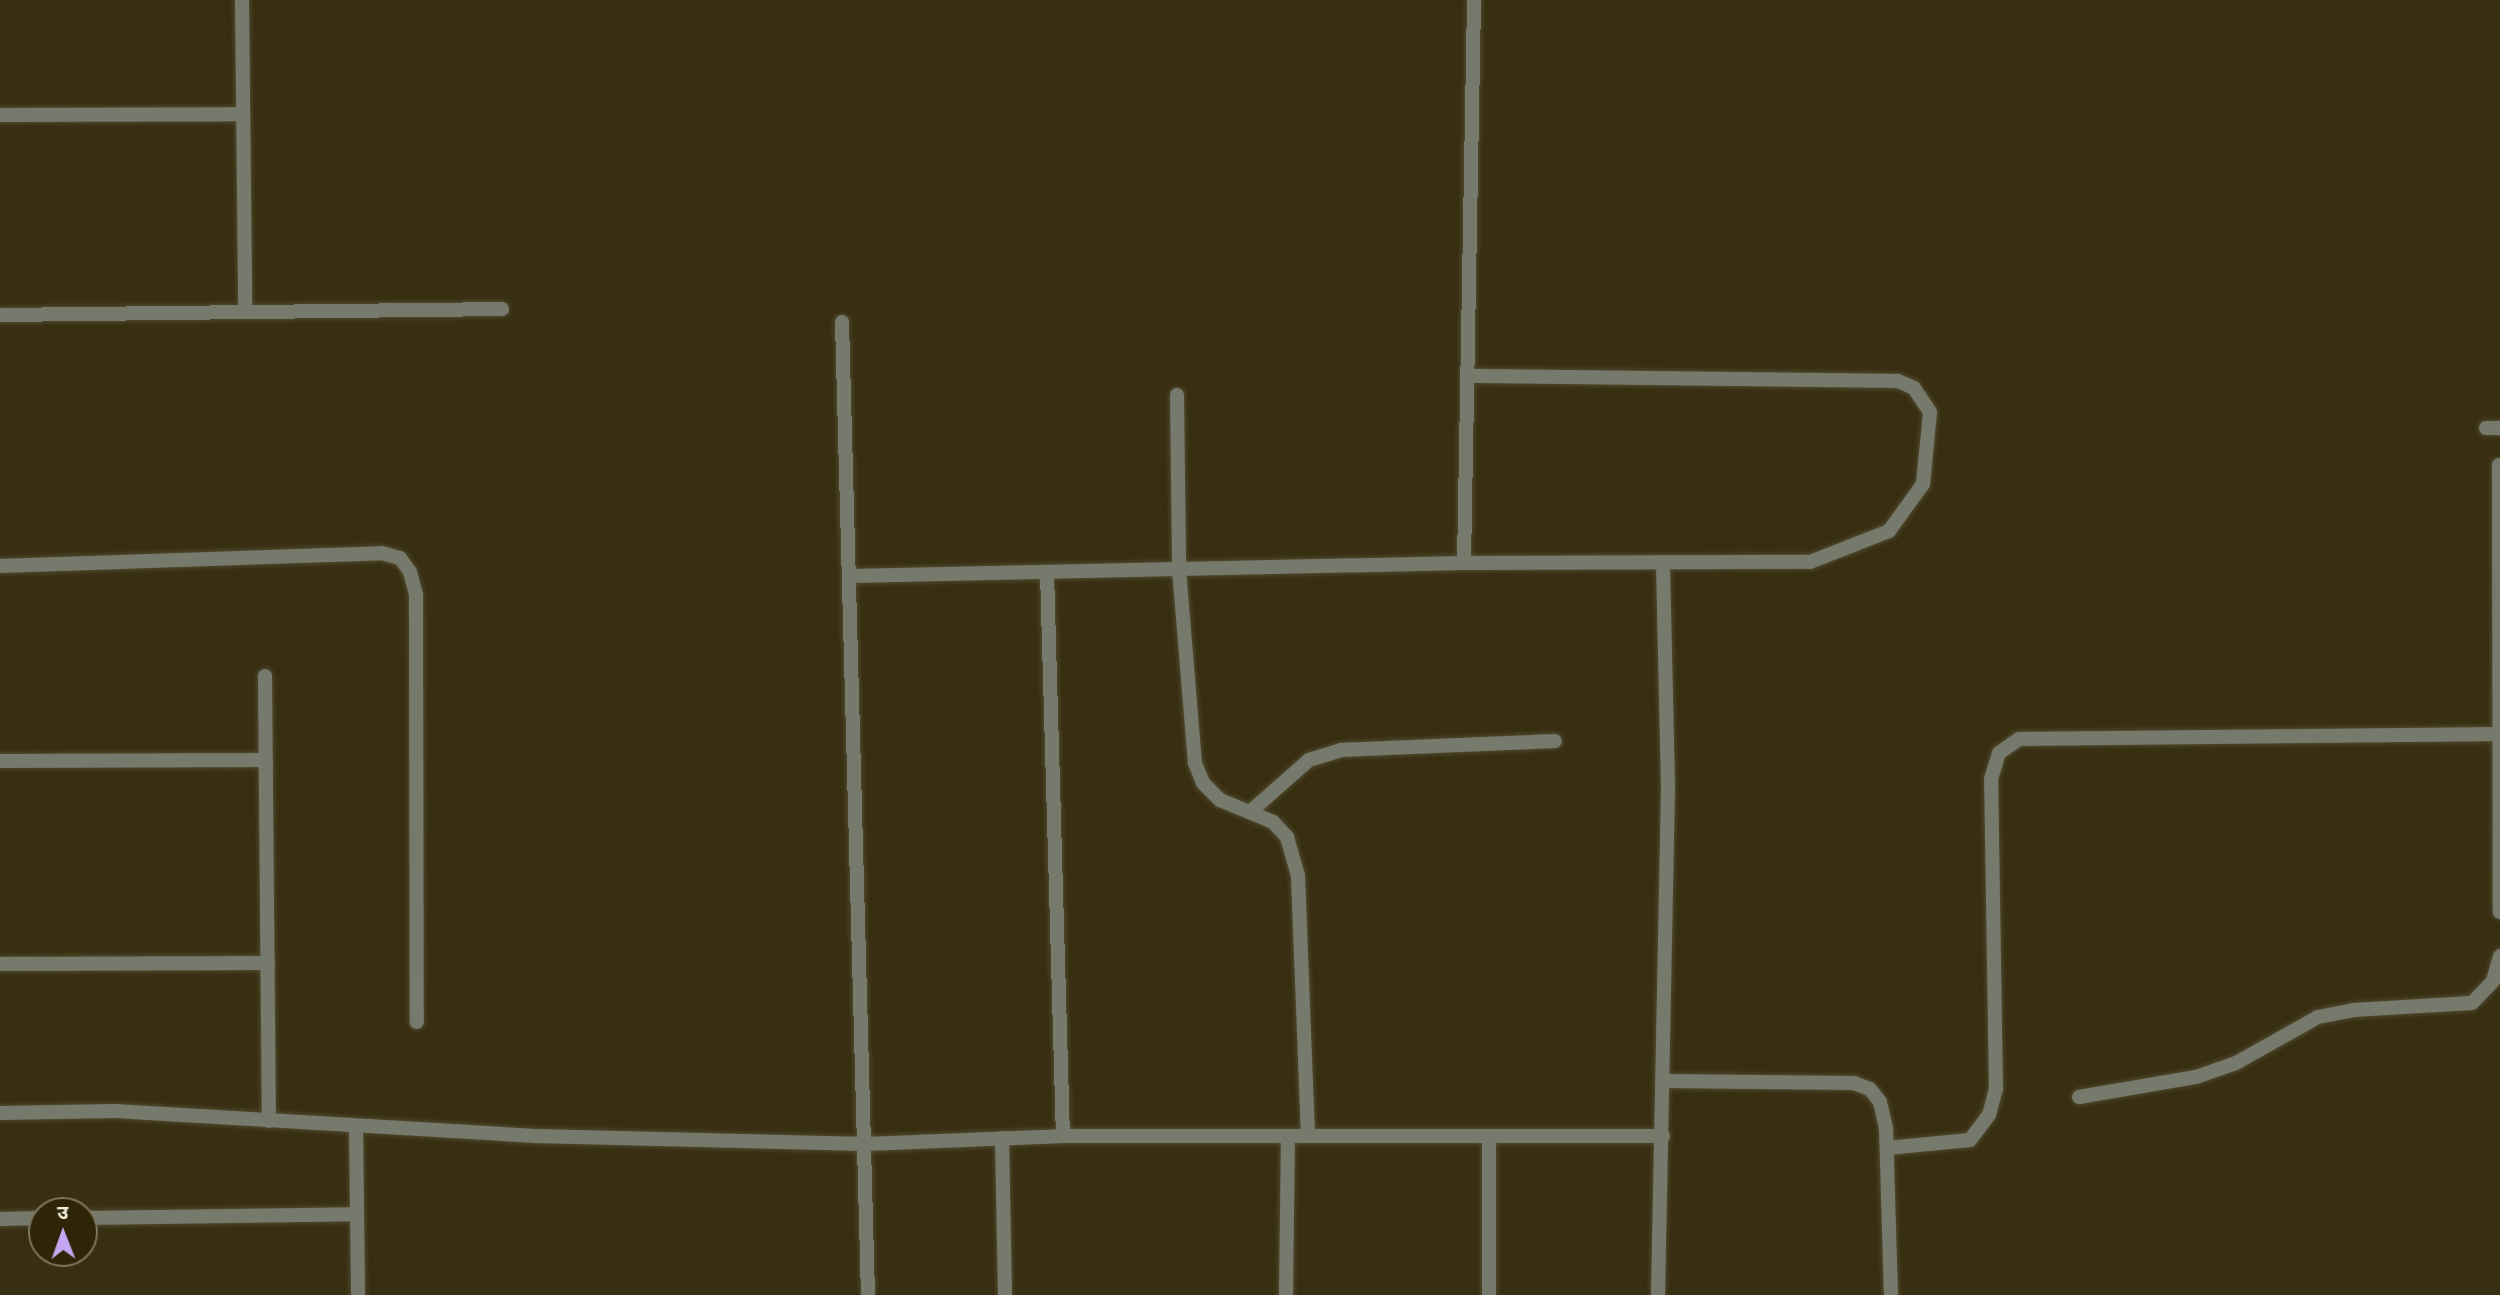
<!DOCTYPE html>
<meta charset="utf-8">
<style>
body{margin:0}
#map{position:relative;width:2500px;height:1295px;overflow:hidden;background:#382f12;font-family:Bitter,"Noto Sans Devanagari",serif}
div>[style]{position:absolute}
.roads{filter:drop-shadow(0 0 2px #524a2f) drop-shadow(0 0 2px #524a2f)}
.minor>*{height:14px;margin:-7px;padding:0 7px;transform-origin:7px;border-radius:7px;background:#767a6d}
span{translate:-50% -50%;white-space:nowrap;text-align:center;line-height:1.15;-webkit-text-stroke:5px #2e2508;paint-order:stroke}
.north{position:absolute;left:28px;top:1197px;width:70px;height:70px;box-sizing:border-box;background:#2e2508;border:2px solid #7d755e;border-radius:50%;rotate:359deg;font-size:19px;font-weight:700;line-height:28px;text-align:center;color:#f4eede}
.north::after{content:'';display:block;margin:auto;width:24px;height:32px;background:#c6a6f0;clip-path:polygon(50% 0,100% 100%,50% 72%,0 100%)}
</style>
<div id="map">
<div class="roads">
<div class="minor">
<div style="left:242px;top:0;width:312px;rotate:89.4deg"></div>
<div style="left:0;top:115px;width:243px;rotate:-0.2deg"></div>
<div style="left:0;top:315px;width:502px;rotate:-0.68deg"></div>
<div style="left:842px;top:322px;width:973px;rotate:88.47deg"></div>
<div style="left:1177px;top:395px;width:174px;rotate:89.3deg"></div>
<div style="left:1179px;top:569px;width:195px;rotate:85.3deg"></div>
<div style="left:1195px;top:763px;width:22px;rotate:68deg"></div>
<div style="left:1203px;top:783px;width:24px;rotate:45deg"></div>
<div style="left:1220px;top:800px;width:57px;rotate:22.5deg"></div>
<div style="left:1273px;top:822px;width:21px;rotate:47deg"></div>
<div style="left:1287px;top:837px;width:41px;rotate:74.2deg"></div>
<div style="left:1298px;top:876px;width:260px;rotate:87.8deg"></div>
<div style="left:2486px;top:428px;width:14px"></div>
<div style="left:2499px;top:465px;width:447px;rotate:89.9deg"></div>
<div style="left:1464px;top:563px;width:563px;rotate:-88.98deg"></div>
<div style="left:0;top:566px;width:382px;rotate:-1.9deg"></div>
<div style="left:382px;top:553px;width:19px;rotate:16deg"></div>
<div style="left:400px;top:558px;width:17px;rotate:54deg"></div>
<div style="left:410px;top:572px;width:24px;rotate:75deg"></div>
<div style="left:416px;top:595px;width:427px;rotate:89.9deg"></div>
<div style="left:1047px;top:572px;width:564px;rotate:88.38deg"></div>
<div style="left:850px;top:576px;width:614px;rotate:-1.21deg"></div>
<div style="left:1464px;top:563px;width:346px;rotate:-0.2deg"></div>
<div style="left:1810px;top:562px;width:85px;rotate:-21.4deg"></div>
<div style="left:1889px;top:531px;width:58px;rotate:-54.1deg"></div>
<div style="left:1923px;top:484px;width:72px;rotate:-84.4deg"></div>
<div style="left:1930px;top:412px;width:29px;rotate:-124deg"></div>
<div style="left:1914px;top:388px;width:17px;rotate:-156deg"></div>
<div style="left:1898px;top:381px;width:431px;rotate:-179.3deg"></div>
<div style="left:265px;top:676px;width:445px;rotate:89.5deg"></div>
<div style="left:0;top:761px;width:266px;rotate:-0.2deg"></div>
<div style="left:1250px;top:812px;width:79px;rotate:-41.4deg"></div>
<div style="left:1309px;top:760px;width:34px;rotate:-17deg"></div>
<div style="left:1341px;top:750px;width:214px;rotate:-2.4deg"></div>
<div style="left:0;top:964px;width:268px;rotate:-0.2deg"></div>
<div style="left:1664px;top:1081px;width:190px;rotate:0.6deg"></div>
<div style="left:1854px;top:1083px;width:17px;rotate:21deg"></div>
<div style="left:1870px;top:1089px;width:16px;rotate:52deg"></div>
<div style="left:1880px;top:1102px;width:27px;rotate:77deg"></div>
<div style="left:1886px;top:1128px;width:167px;rotate:88.3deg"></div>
<div style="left:2079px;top:1097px;width:119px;rotate:-9.7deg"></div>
<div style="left:2196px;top:1077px;width:42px;rotate:-19.3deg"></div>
<div style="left:2236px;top:1063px;width:94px;rotate:-29.3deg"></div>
<div style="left:2318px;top:1017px;width:36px;rotate:-11deg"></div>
<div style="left:2353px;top:1010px;width:119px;rotate:-3.4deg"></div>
<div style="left:2472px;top:1003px;width:30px;rotate:-46deg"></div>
<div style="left:2493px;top:981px;width:26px;rotate:-74deg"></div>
<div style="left:0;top:1113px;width:115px;rotate:-1deg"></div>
<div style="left:115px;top:1111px;width:421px;rotate:3.4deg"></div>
<div style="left:535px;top:1136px;width:331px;rotate:1.4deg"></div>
<div style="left:866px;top:1144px;width:197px;rotate:-2.3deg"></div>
<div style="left:1063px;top:1136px;width:600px"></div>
<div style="left:356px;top:1126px;width:169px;rotate:89.3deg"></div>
<div style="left:1489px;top:1137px;width:158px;rotate:90deg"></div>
<div style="left:1002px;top:1138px;width:157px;rotate:88.9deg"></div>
<div style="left:1887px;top:1148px;width:83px;rotate:-5.5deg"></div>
<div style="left:1970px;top:1140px;width:31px;rotate:-53deg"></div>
<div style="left:1989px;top:1115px;width:27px;rotate:-75deg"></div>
<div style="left:1996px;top:1089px;width:310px;rotate:-90.9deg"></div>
<div style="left:1991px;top:779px;width:27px;rotate:-73deg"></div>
<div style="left:1999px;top:753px;width:24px;rotate:-35deg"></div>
<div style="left:2019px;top:739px;width:478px;rotate:-0.6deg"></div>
<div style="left:84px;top:1218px;width:273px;rotate:-0.8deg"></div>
<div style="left:0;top:1219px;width:42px;rotate:-1.4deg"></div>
<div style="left:1286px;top:1295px;width:159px;rotate:-89.3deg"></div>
<div style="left:1658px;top:1295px;width:509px;rotate:-88.87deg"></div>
<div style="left:1668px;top:786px;width:224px;rotate:-91.3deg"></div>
</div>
</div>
<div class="north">उ</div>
</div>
